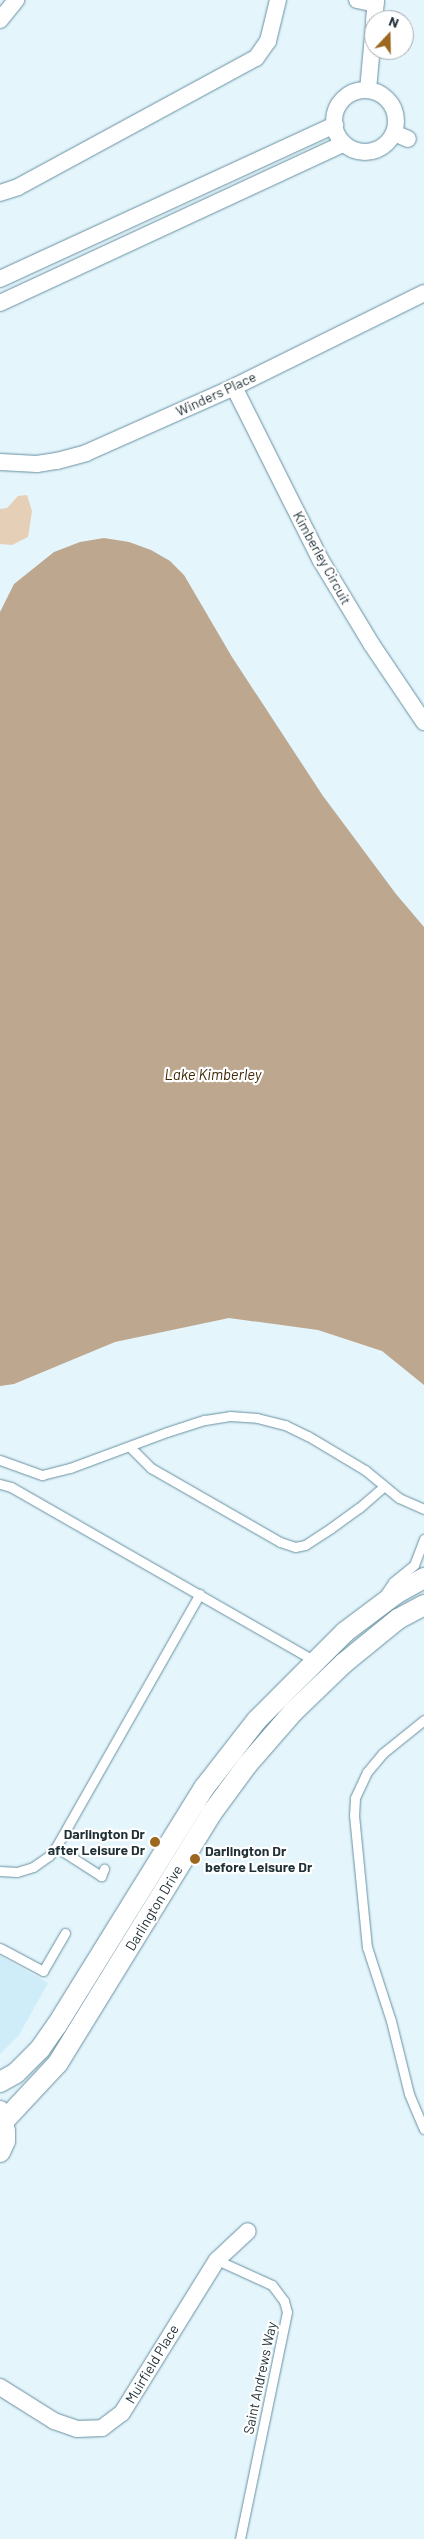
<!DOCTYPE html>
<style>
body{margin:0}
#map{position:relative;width:424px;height:2539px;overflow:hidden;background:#e4f5fc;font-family:Barlow,sans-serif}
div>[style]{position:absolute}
.built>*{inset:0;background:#ceedf9}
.green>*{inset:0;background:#e5cfb7}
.water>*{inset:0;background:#bda78f}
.roads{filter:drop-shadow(0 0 1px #6890a0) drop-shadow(0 0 1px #6890a0)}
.service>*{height:9px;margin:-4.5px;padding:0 4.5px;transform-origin:4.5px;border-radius:4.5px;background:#fff}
.minor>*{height:16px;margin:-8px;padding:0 8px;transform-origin:8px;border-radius:8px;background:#fff}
.minor>.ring{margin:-8px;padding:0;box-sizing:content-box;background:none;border:16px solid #fff;border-radius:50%}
.tertiary>*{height:20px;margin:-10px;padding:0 10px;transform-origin:10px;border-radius:10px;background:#fff}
.dots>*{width:14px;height:14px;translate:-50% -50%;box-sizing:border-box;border:2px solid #fff;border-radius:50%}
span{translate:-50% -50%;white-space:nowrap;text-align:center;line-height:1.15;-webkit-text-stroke:4.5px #fff;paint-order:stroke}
.street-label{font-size:14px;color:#1f3036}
.poi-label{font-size:14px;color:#1f3036;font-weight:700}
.right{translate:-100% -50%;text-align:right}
.left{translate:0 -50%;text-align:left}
.water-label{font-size:15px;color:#3e2605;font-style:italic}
.north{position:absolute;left:364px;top:10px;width:50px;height:50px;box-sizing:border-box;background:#fff;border:1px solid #a5acaf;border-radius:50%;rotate:21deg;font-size:14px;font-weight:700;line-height:20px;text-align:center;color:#1f3036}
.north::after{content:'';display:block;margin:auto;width:18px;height:22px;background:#9c681f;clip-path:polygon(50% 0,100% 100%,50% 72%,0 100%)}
</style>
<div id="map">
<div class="built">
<div style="clip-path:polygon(0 1956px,48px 1983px,19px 2035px,0 2054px)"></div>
</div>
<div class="green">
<div style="clip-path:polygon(27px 495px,32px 511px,28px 537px,12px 545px,0 544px,0 509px,7px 508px,18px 496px)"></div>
</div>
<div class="water">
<div style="clip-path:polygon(104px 538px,129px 542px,151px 550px,170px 561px,184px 575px,232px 657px,323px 796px,396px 894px,424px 927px,424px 1385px,382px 1351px,318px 1330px,229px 1318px,115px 1342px,14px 1384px,0 1386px,0 612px,14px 584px,54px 552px,80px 542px)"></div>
</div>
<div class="roads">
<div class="service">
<div style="left:130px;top:1447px;width:30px;rotate:45deg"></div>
<div style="left:151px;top:1468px;width:149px;rotate:29.8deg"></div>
<div style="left:280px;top:1542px;width:16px;rotate:18deg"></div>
<div style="left:295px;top:1547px;width:10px;rotate:-11deg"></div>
<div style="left:305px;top:1545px;width:31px;rotate:-33deg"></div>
<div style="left:331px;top:1528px;width:34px;rotate:-36deg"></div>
<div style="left:359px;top:1508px;width:33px;rotate:-41deg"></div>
<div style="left:0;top:1460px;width:45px;rotate:19.7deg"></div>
<div style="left:42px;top:1475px;width:29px;rotate:-14deg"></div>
<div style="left:70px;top:1468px;width:103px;rotate:-20.4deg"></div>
<div style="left:167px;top:1432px;width:40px;rotate:-18deg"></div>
<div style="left:205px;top:1420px;width:25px;rotate:-9deg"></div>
<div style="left:230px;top:1416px;width:27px;rotate:4deg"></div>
<div style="left:257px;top:1418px;width:29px;rotate:14deg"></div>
<div style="left:285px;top:1425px;width:25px;rotate:26deg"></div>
<div style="left:308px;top:1436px;width:66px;rotate:30.8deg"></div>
<div style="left:365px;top:1470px;width:44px;rotate:39.5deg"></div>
<div style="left:399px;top:1498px;width:27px;rotate:24deg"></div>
<div style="left:0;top:1484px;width:11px;rotate:15deg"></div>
<div style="left:11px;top:1487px;width:350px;rotate:29.8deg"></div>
<div style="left:385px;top:1594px;width:14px;rotate:-56deg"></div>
<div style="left:393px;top:1582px;width:27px;rotate:-39deg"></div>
<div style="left:414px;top:1565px;width:28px;rotate:-69deg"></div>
<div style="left:424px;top:1720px;width:53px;rotate:141.2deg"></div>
<div style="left:383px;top:1753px;width:25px;rotate:130deg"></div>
<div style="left:367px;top:1772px;width:29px;rotate:115deg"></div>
<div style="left:355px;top:1798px;width:17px;rotate:93deg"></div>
<div style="left:354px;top:1815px;width:133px;rotate:84.4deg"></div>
<div style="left:367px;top:1947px;width:78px;rotate:72deg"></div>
<div style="left:391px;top:2021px;width:75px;rotate:76.1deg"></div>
<div style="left:409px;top:2094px;width:38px;rotate:67deg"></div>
<div style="left:56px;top:1847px;width:54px;rotate:32.8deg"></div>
<div style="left:101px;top:1876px;width:8px;rotate:-67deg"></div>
<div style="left:0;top:1871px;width:17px;rotate:3deg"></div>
<div style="left:17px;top:1872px;width:17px;rotate:-17deg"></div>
<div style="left:33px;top:1867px;width:19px;rotate:-35deg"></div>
<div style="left:49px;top:1856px;width:11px;rotate:-52deg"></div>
<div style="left:56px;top:1847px;width:291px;rotate:-60.4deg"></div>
<div style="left:0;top:1948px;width:49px;rotate:28.1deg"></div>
<div style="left:43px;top:1971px;width:44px;rotate:-59.9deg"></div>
<div style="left:217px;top:2260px;width:60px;rotate:24.4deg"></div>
<div style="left:272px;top:2285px;width:20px;rotate:53deg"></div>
<div style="left:284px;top:2301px;width:11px;rotate:75deg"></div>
<div style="left:287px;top:2312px;width:232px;rotate:101.7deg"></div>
</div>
<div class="minor">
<div style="left:357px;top:0;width:19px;rotate:12deg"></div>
<div style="left:0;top:20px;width:26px;rotate:-51deg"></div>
<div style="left:374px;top:20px;width:20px;rotate:-84deg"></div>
<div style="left:368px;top:90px;width:66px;rotate:-84.8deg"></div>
<div class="ring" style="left:334px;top:90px;width:46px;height:46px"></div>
<div style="left:394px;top:133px;width:15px;rotate:23deg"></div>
<div style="left:0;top:193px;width:19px;rotate:-18deg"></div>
<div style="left:18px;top:187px;width:271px;rotate:-28.5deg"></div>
<div style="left:256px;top:58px;width:21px;rotate:-55deg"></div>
<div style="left:268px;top:41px;width:42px;rotate:-76.3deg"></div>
<div style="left:0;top:279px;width:369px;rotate:-24.7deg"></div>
<div style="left:0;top:303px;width:379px;rotate:-24.9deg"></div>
<div style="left:234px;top:387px;width:192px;rotate:63.4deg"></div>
<div style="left:320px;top:559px;width:100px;rotate:58.8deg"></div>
<div style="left:372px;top:645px;width:93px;rotate:56deg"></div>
<div style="left:0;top:462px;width:37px;rotate:3deg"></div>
<div style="left:37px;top:464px;width:20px;rotate:-9deg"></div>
<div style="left:57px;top:461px;width:30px;rotate:-15deg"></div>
<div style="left:86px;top:453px;width:162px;rotate:-24deg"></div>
<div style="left:234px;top:387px;width:212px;rotate:-26.3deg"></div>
<div style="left:0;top:2387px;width:64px;rotate:32.2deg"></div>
<div style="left:54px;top:2421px;width:24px;rotate:19deg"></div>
<div style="left:77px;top:2429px;width:25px;rotate:-2deg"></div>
<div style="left:102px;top:2428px;width:25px;rotate:-37deg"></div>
<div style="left:122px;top:2413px;width:180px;rotate:-58.2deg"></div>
<div style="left:217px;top:2260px;width:42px;rotate:-43.1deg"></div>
</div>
<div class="tertiary">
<div style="left:0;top:2082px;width:18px;rotate:-29deg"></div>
<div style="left:16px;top:2073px;width:34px;rotate:-45deg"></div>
<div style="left:40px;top:2049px;width:29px;rotate:-55deg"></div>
<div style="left:57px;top:2025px;width:279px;rotate:-58.2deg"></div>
<div style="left:204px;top:1788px;width:86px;rotate:-52.1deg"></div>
<div style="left:257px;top:1720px;width:124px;rotate:-45deg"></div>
<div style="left:345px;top:1632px;width:65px;rotate:-36.9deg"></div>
<div style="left:397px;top:1593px;width:31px;rotate:-29deg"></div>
<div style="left:0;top:2111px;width:21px;rotate:76deg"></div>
<div style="left:5px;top:2131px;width:10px;rotate:90deg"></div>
<div style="left:5px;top:2141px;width:12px;rotate:114deg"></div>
<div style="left:4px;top:2121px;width:79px;rotate:-47deg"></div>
<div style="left:58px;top:2063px;width:292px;rotate:-58.4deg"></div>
<div style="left:211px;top:1814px;width:61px;rotate:-53.7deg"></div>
<div style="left:247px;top:1765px;width:70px;rotate:-49deg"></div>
<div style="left:293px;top:1712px;width:71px;rotate:-43.9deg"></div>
<div style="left:344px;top:1663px;width:70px;rotate:-39.2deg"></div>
<div style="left:398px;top:1619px;width:30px;rotate:-28deg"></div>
</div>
</div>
<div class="dots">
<div style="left:155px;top:1842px;background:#9c681f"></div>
<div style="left:195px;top:1859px;background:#9c681f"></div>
</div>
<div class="street-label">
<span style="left:216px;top:394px;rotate:-25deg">Winders Place</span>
<span style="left:322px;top:558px;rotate:61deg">Kimberley Circuit</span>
<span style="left:154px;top:1908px;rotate:-59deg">Darlington Drive</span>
<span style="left:152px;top:2364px;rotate:-59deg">Muirfield Place</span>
<span style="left:260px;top:2378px;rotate:-78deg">Saint Andrews Way</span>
</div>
<div class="poi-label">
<span class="right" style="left:145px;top:1842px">Darlington Dr<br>after Leisure Dr</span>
<span class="left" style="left:205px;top:1859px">Darlington Dr<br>before Leisure Dr</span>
</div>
<div class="water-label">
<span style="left:213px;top:1075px">Lake Kimberley</span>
</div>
<div class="north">N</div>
</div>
